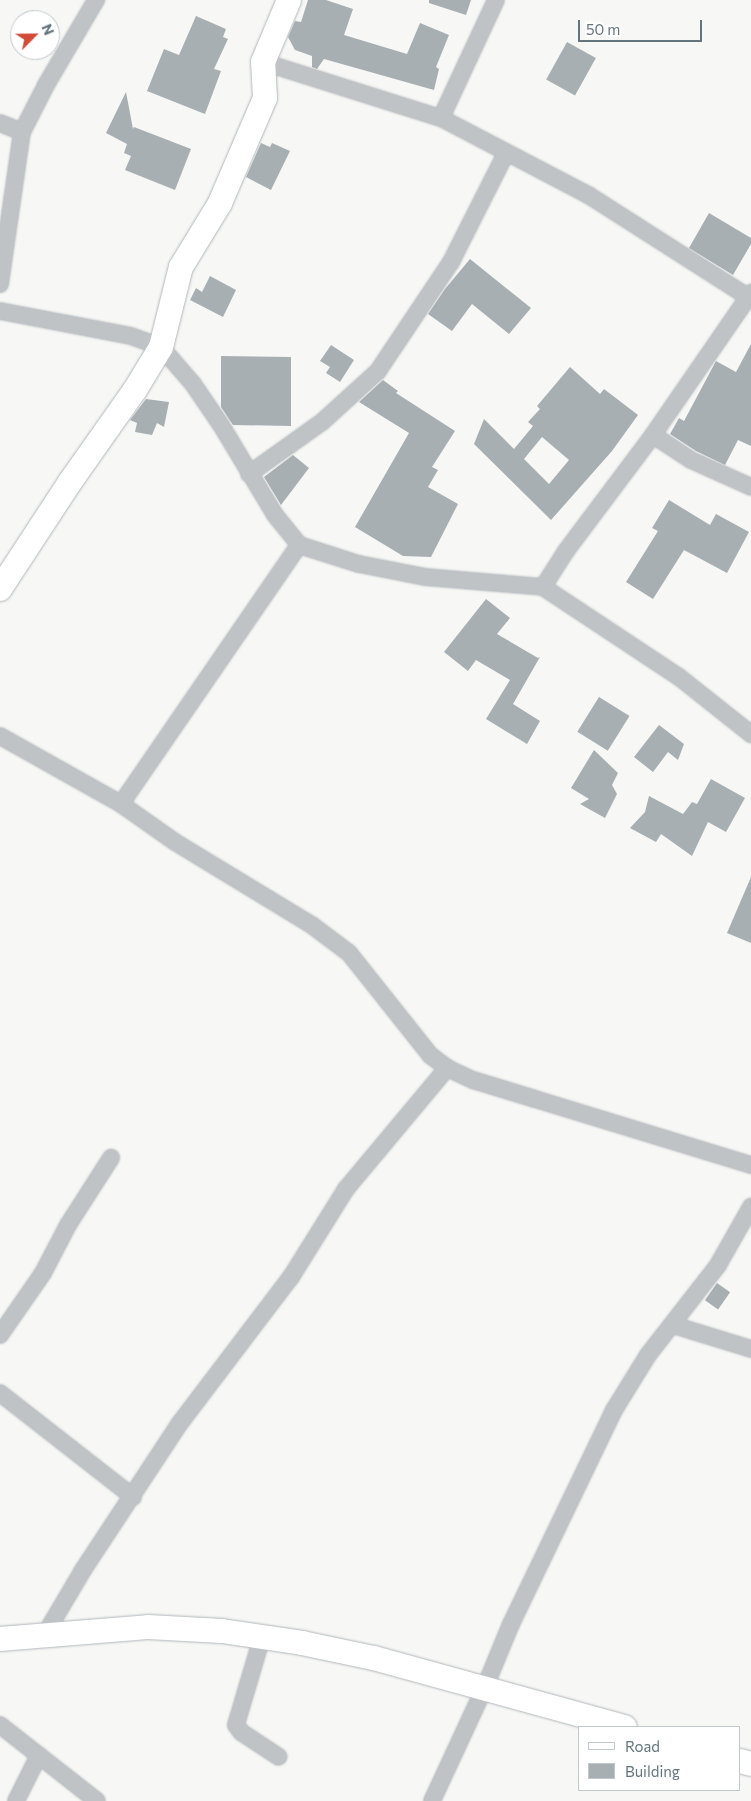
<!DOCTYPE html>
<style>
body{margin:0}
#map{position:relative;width:751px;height:1801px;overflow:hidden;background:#f7f7f5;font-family:Commissioner,sans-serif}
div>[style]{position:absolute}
.building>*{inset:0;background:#a7afb3;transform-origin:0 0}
.roads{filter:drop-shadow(0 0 1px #b1b7bb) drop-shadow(0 0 1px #b1b7bb)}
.street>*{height:16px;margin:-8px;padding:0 8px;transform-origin:8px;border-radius:8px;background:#bfc3c6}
.secondary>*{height:24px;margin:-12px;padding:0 12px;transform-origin:12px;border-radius:12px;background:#fff}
span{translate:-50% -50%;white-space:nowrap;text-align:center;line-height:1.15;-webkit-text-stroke:5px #fff;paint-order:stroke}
.legend{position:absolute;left:578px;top:1726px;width:162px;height:65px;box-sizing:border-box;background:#fff;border:1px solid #c1c8cb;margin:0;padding:6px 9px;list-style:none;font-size:15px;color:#65757d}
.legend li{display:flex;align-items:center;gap:10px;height:25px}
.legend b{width:25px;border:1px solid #c1c8cb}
.north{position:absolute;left:10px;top:10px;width:50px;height:50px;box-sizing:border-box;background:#fff;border:1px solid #c1c8cb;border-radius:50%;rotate:67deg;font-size:14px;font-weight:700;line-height:20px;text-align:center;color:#65757d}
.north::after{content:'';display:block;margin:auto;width:18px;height:22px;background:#d24c39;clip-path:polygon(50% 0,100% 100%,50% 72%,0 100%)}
.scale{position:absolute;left:578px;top:20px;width:124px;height:22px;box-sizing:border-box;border:2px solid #65757d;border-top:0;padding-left:6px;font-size:15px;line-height:18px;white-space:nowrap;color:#65757d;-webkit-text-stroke:4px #fff;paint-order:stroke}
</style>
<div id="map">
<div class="building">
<div style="clip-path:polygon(308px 0,326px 0,353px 9px,344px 35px,407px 54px,420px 23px,449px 35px,436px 67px,439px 69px,434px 90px,324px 59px,317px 69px,312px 67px,312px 56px,295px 50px,288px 37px,295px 21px,301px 22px)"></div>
<div style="clip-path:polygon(429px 0,471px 0,466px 15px,429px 3px)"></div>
<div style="clip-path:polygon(196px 16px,226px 29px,223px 37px,228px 39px,214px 69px,221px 71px,205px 114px,147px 91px,164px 49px,179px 55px)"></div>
<div style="left:567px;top:42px;width:33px;height:43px;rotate:29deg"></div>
<div style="clip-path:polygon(126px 92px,133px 129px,134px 127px,191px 149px,175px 190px,125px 170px,131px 156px,124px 153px,127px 144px,106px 133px)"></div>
<div style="clip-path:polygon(261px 143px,270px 147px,272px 143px,290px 151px,271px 190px,246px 177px)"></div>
<div style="clip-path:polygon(709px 213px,751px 238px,751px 244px,733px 275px,689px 248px)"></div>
<div style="clip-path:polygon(470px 259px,531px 308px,509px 334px,472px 304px,452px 331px,428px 314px,445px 289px)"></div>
<div style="clip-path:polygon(210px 276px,236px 290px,223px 317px,190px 300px,196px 288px,202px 292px)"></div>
<div style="clip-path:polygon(751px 344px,751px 446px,738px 440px,725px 465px,696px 451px,670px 434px,679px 418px,684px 421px,716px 361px,736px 372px)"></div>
<div style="clip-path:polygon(331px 345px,354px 360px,340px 382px,326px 373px,330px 367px,320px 361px)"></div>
<div style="clip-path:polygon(221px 356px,291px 357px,291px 426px,233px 425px,221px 407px)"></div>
<div style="clip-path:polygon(evenodd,570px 367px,600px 394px,604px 389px,638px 415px,612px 451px,551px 520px,474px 444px,484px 419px,514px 449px,533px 426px,528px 422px,540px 409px,537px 406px,570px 367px,542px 437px,569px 460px,549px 484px,524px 459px,542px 437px)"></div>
<div style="clip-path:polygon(383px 380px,398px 391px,396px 393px,455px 431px,432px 467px,438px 470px,428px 487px,458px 504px,431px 557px,403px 556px,355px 527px,409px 433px,359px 402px)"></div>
<div style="clip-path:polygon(146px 399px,169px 402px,164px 427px,157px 423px,152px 435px,135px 432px,137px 423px,130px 420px)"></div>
<div style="clip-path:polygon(293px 455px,309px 468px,281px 505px,264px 477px)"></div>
<div style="clip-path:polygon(669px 500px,710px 525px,716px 514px,749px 532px,727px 573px,684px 550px,653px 599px,626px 582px,658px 531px,652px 528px)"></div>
<div style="clip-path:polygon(486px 599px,510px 618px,497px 634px,538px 658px,540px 657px,513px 704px,540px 721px,527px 744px,486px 719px,510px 680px,476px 660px,468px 671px,444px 652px)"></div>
<div style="left:599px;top:697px;width:36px;height:41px;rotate:32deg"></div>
<div style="clip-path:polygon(659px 725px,684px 744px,678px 760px,668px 752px,653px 772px,634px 757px)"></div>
<div style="clip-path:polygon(594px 750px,618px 773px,612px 785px,617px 794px,605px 818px,580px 804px,589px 799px,571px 788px)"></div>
<div style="clip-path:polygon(711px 779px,745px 798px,726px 832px,708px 822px,692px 856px,661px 834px,656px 842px,630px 828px,645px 812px,649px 796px,683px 814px,692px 802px,697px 804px)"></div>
<div style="clip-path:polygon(751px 877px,751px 943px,727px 933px)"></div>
<div style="left:717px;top:1283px;width:16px;height:21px;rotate:35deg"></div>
</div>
<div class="roads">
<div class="street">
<div style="left:263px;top:62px;width:187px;rotate:17.5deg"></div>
<div style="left:441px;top:118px;width:168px;rotate:27.6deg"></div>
<div style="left:590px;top:196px;width:188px;rotate:32.6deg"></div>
<div style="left:441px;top:118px;width:130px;rotate:-65deg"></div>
<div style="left:0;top:123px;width:24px;rotate:22deg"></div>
<div style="left:0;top:284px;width:154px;rotate:-81.8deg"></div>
<div style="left:22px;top:132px;width:53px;rotate:-62.9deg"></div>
<div style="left:46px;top:85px;width:99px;rotate:-59.5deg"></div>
<div style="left:0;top:311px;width:133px;rotate:10.8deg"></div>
<div style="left:131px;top:336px;width:32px;rotate:20deg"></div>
<div style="left:161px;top:347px;width:49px;rotate:49.1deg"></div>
<div style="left:193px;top:384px;width:50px;rotate:55.7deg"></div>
<div style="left:221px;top:425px;width:105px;rotate:59deg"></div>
<div style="left:275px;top:515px;width:38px;rotate:51deg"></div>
<div style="left:299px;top:545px;width:63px;rotate:17.6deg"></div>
<div style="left:359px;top:564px;width:67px;rotate:11.1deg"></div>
<div style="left:425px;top:577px;width:118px;rotate:4.8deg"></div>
<div style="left:543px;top:587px;width:163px;rotate:33.5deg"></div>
<div style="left:679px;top:677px;width:92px;rotate:38.4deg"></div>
<div style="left:653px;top:435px;width:45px;rotate:33.3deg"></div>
<div style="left:691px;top:460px;width:66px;rotate:24.2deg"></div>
<div style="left:249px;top:474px;width:90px;rotate:-35.5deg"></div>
<div style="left:322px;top:422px;width:76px;rotate:-42.3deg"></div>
<div style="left:378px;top:371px;width:131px;rotate:-56.2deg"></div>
<div style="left:451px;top:262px;width:122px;rotate:-63.2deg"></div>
<div style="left:543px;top:587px;width:43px;rotate:-57.4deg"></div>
<div style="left:566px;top:551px;width:145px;rotate:-53.1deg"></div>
<div style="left:653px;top:435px;width:173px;rotate:-55.4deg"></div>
<div style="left:0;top:736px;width:139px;rotate:29.3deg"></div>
<div style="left:121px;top:804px;width:66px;rotate:35.1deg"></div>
<div style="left:175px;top:842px;width:162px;rotate:31.3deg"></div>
<div style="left:313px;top:926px;width:45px;rotate:36.9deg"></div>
<div style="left:349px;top:953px;width:130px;rotate:51.5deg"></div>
<div style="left:430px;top:1055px;width:21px;rotate:37deg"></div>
<div style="left:447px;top:1068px;width:29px;rotate:25deg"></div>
<div style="left:473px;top:1080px;width:65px;rotate:17deg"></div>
<div style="left:535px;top:1099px;width:226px;rotate:17deg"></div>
<div style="left:121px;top:804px;width:314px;rotate:-55.5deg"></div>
<div style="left:673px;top:1325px;width:82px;rotate:17.1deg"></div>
<div style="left:0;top:1335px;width:75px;rotate:-55.3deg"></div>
<div style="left:43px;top:1273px;width:54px;rotate:-62.5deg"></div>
<div style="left:68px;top:1225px;width:80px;rotate:-57.3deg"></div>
<div style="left:0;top:1393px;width:169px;rotate:38deg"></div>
<div style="left:44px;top:1636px;width:77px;rotate:-59.4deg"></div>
<div style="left:83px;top:1570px;width:176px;rotate:-56.6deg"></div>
<div style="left:180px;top:1423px;width:183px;rotate:-52.8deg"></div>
<div style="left:291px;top:1277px;width:104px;rotate:-58deg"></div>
<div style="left:346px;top:1189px;width:158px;rotate:-50.1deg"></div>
<div style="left:262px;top:1637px;width:92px;rotate:106.5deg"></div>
<div style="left:236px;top:1725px;width:9px;rotate:54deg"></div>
<div style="left:241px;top:1732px;width:45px;rotate:33.3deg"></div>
<div style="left:0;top:1725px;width:123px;rotate:38.1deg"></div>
<div style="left:16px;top:1801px;width:51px;rotate:-63.4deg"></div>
<div style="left:432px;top:1801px;width:126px;rotate:-65.1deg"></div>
<div style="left:485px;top:1687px;width:68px;rotate:-67.6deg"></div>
<div style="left:511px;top:1624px;width:237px;rotate:-64.3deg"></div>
<div style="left:614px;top:1410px;width:65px;rotate:-58.3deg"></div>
<div style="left:648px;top:1355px;width:114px;rotate:-52.1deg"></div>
<div style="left:718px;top:1265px;width:67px;rotate:-60.4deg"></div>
</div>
<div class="secondary">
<div style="left:0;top:589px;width:128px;rotate:-56.8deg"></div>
<div style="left:70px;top:482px;width:113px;rotate:-54.8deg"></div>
<div style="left:135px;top:390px;width:50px;rotate:-58.8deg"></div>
<div style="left:161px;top:347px;width:82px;rotate:-76deg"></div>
<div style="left:181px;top:267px;width:75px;rotate:-58.6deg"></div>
<div style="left:220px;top:203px;width:114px;rotate:-66.8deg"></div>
<div style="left:265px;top:98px;width:36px;rotate:-93deg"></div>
<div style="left:263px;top:62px;width:67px;rotate:-67.2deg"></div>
<div style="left:0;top:1639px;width:148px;rotate:-4.6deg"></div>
<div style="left:148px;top:1627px;width:74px;rotate:3.1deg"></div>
<div style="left:222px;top:1631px;width:81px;rotate:8.5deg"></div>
<div style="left:302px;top:1643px;width:74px;rotate:11.8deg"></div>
<div style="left:374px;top:1658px;width:260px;rotate:15.4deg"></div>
<div style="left:740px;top:1761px;width:11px;rotate:15deg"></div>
</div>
</div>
<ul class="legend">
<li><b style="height:6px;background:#fff"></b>Road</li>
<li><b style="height:14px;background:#a7afb3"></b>Building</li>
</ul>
<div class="north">N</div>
<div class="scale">50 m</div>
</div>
